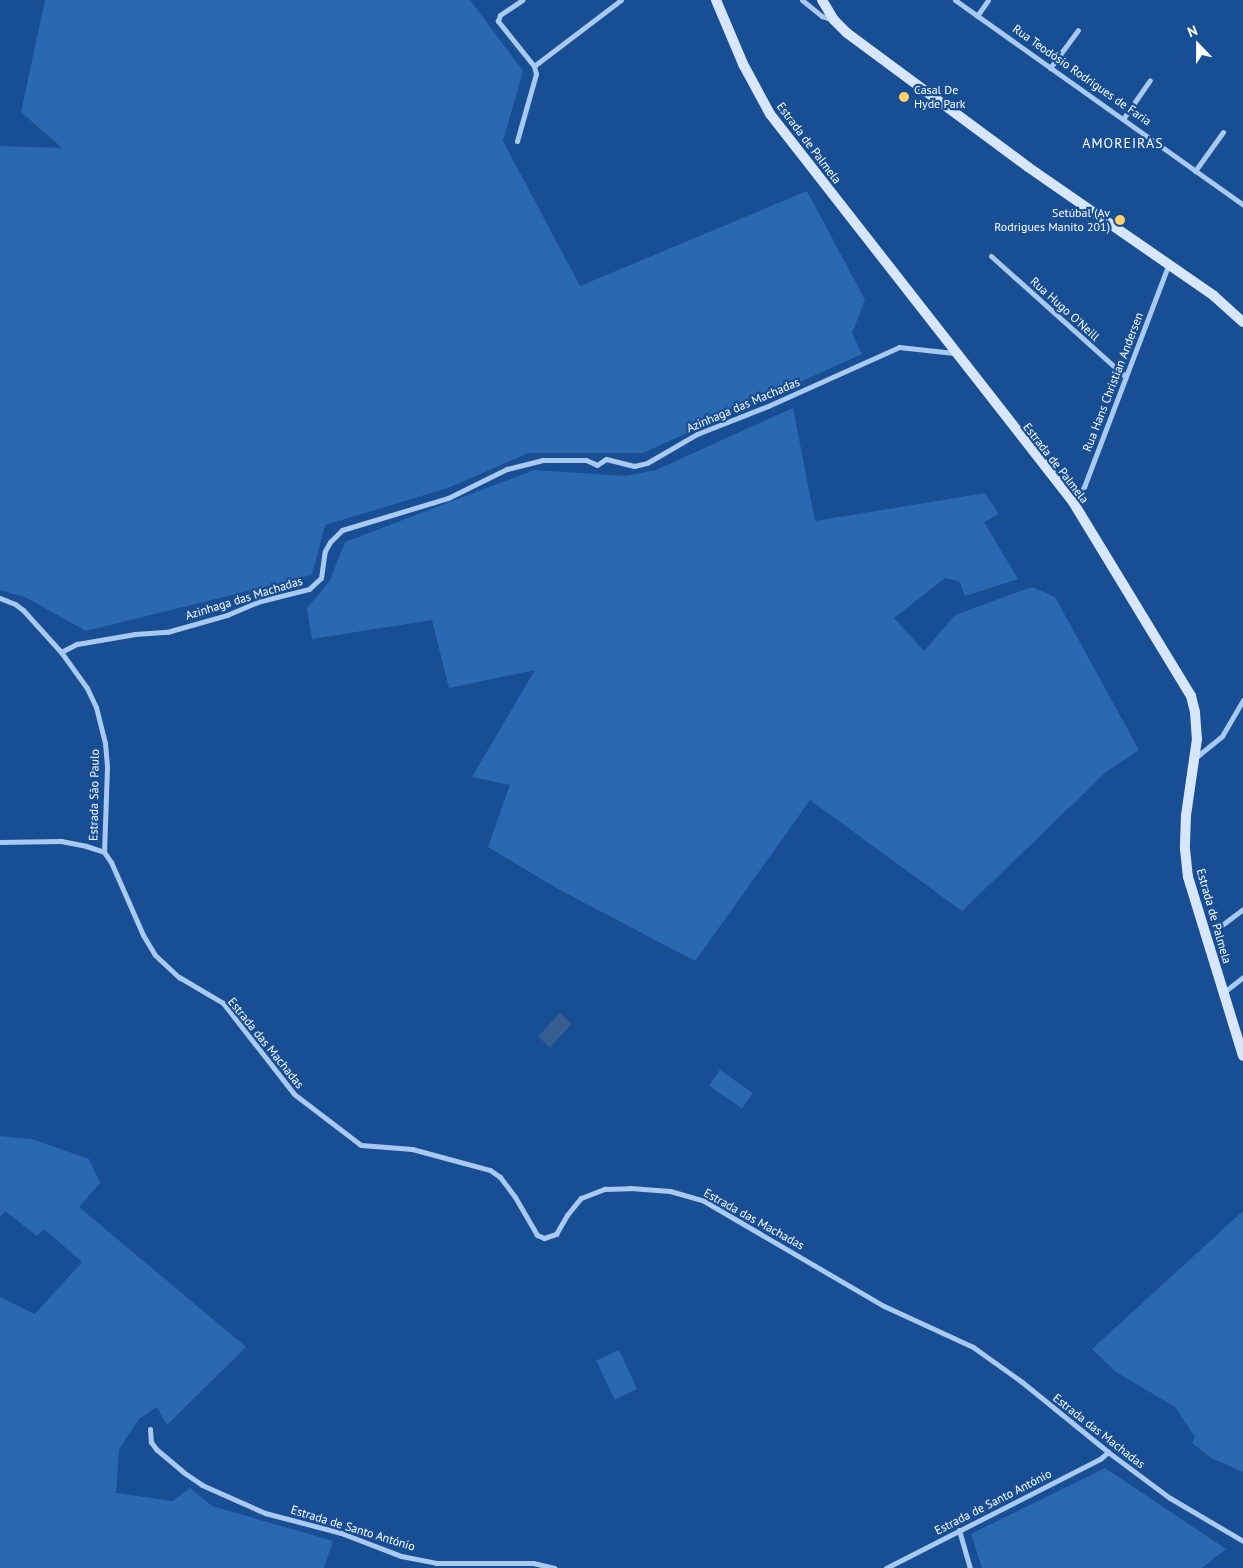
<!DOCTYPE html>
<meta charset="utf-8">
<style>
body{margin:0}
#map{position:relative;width:1243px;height:1568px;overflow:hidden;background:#184e94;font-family:"PT Sans",sans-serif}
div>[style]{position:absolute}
.green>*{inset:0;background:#2a68b2;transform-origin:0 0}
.water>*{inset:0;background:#375e91;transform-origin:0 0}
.street>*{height:5px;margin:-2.5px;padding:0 2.5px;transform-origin:2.5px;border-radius:2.5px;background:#a8c9f0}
.secondary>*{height:10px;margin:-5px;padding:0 5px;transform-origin:5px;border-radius:5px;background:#d7e6fb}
.dots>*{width:14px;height:14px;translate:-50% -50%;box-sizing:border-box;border:2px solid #184e94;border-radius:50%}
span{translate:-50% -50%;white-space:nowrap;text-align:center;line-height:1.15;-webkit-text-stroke:4.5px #184e94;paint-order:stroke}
.street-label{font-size:12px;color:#fff}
.poi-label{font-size:12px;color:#fff}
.left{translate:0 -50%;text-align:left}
.right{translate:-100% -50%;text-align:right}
.neighbourhood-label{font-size:14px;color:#fff;letter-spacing:1px}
.north{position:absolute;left:1173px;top:20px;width:50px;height:50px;-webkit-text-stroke:4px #184e94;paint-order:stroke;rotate:338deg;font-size:14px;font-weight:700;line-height:20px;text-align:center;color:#fff}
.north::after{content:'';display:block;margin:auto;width:18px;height:22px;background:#fff;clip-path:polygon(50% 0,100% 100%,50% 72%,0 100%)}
</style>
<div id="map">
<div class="green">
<div style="clip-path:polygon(45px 0,470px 0,523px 71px,503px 141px,580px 286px,807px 191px,865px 300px,852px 333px,862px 354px,643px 453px,528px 453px,448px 488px,325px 525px,312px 575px,86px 631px,25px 597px,0 590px,0 146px,62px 148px,21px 112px)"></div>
<div style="clip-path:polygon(793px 408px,815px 521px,985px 493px,999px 514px,984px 522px,1018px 579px,965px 596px,959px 581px,945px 578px,894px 618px,924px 651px,955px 615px,1032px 587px,1055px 597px,1139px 750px,1106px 772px,962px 911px,810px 800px,695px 961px,560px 890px,488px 847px,510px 785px,472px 777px,535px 670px,449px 688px,432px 620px,312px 639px,307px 608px,329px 582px,345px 542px,534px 470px,625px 476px,656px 470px)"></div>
<div style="left:720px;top:1070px;width:40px;height:19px;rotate:35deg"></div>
<div style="clip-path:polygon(0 1136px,32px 1139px,89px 1159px,100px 1183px,79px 1207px,246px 1347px,167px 1425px,157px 1407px,139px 1419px,119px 1449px,116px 1493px,173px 1501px,190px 1488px,212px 1506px,333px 1541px,324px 1568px,0 1568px,0 1297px,35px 1314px,82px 1262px,44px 1229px,37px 1236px,5px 1211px,0 1217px)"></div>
<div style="clip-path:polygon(1243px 1211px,1243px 1472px,1211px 1458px,1192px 1443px,1195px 1437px,1175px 1407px,1116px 1372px,1092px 1349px)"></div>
<div style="left:619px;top:1350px;width:43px;height:25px;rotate:65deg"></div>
<div style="clip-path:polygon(1105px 1468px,1226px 1549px,1202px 1568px,982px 1568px,971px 1534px)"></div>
</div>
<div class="water">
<div style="left:560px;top:1013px;width:16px;height:32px;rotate:43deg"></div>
</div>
<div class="street">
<div style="left:802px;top:0;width:26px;rotate:39deg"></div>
<div style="left:822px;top:16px;width:12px;rotate:20deg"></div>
<div style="left:955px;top:0;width:354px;rotate:35.4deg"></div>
<div style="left:977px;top:16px;width:19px;rotate:-55deg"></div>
<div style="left:534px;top:66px;width:109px;rotate:-37.2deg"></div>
<div style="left:1050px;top:68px;width:47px;rotate:-53.6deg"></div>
<div style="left:1123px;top:119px;width:47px;rotate:-55.3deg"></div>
<div style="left:517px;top:141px;width:70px;rotate:-74.2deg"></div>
<div style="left:536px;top:74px;width:8px;rotate:-104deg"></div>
<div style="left:534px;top:66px;width:58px;rotate:-128.7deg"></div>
<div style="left:498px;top:21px;width:6px;rotate:-72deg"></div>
<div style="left:500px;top:15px;width:27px;rotate:-34deg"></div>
<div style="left:1195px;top:171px;width:48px;rotate:-54.3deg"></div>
<div style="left:991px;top:256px;width:181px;rotate:41.9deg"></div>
<div style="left:1073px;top:502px;width:19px;rotate:-54deg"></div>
<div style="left:1084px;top:487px;width:236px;rotate:-69.2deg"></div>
<div style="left:0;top:598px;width:16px;rotate:22deg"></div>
<div style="left:15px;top:604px;width:10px;rotate:37deg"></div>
<div style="left:23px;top:610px;width:57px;rotate:47.9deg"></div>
<div style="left:61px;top:652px;width:44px;rotate:54.2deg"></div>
<div style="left:87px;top:688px;width:21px;rotate:65deg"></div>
<div style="left:96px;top:707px;width:37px;rotate:76deg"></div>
<div style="left:105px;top:743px;width:24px;rotate:85deg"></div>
<div style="left:107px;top:767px;width:85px;rotate:92deg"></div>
<div style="left:61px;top:652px;width:18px;rotate:-27deg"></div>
<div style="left:77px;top:644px;width:59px;rotate:-9.8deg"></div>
<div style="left:135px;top:634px;width:32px;rotate:-4deg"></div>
<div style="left:167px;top:632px;width:62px;rotate:-15.8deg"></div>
<div style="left:227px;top:615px;width:33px;rotate:-23deg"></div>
<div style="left:257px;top:602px;width:54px;rotate:-14deg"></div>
<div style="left:309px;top:589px;width:16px;rotate:-43deg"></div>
<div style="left:321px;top:578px;width:27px;rotate:-82deg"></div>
<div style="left:325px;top:551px;width:10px;rotate:-61deg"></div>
<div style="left:330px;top:542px;width:17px;rotate:-45deg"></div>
<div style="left:342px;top:530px;width:111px;rotate:-16.8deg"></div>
<div style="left:448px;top:498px;width:66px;rotate:-26.2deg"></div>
<div style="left:507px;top:469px;width:36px;rotate:-14deg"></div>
<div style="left:542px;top:460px;width:44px"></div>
<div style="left:586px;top:460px;width:12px;rotate:24deg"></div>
<div style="left:597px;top:465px;width:11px;rotate:-34deg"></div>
<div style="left:606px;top:459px;width:29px;rotate:14deg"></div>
<div style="left:634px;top:466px;width:13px;rotate:-13deg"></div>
<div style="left:647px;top:463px;width:58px;rotate:-30.1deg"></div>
<div style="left:697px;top:434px;width:76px;rotate:-21.5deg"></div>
<div style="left:768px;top:406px;width:144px;rotate:-24.2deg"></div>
<div style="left:899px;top:347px;width:55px;rotate:6.2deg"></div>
<div style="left:1195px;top:758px;width:35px;rotate:-39deg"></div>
<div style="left:1222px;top:736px;width:42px;rotate:-59.7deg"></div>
<div style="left:0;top:842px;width:61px;rotate:-0.9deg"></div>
<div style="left:61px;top:841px;width:25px;rotate:11deg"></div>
<div style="left:86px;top:846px;width:19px;rotate:18deg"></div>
<div style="left:104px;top:852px;width:12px;rotate:55deg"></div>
<div style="left:111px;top:862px;width:80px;rotate:66.3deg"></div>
<div style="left:143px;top:935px;width:23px;rotate:59deg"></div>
<div style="left:155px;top:955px;width:33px;rotate:43deg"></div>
<div style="left:179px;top:977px;width:51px;rotate:30.6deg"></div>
<div style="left:223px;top:1003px;width:115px;rotate:52deg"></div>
<div style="left:294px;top:1094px;width:84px;rotate:37.3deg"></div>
<div style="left:361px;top:1145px;width:51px;rotate:4.5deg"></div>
<div style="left:412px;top:1149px;width:81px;rotate:15.1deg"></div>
<div style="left:490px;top:1170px;width:12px;rotate:35deg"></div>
<div style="left:500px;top:1177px;width:25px;rotate:53deg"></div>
<div style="left:515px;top:1197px;width:44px;rotate:59.9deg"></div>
<div style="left:537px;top:1235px;width:8px;rotate:23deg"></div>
<div style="left:544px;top:1238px;width:13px;rotate:-18deg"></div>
<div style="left:556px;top:1234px;width:22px;rotate:-60deg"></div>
<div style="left:567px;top:1215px;width:22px;rotate:-51deg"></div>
<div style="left:581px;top:1198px;width:26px;rotate:-21deg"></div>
<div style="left:605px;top:1189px;width:25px;rotate:-2deg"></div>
<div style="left:630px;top:1188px;width:40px;rotate:4.3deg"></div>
<div style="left:670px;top:1191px;width:35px;rotate:16deg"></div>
<div style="left:704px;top:1201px;width:208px;rotate:30.3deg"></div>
<div style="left:884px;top:1306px;width:98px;rotate:24.7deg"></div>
<div style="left:973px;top:1347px;width:60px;rotate:35.5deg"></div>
<div style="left:1022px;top:1382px;width:111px;rotate:39.1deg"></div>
<div style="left:1108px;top:1452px;width:77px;rotate:36.6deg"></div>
<div style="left:1170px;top:1498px;width:85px;rotate:30.5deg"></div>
<div style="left:1222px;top:925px;width:26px;rotate:-37deg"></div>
<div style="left:1224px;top:992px;width:24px;rotate:-38deg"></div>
<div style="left:150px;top:1429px;width:13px;rotate:86deg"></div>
<div style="left:151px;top:1442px;width:9px;rotate:54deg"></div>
<div style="left:156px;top:1449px;width:35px;rotate:40deg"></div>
<div style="left:183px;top:1472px;width:23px;rotate:34deg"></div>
<div style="left:202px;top:1485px;width:69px;rotate:24deg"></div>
<div style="left:265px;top:1513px;width:79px;rotate:14.7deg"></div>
<div style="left:341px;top:1533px;width:64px;rotate:21deg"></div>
<div style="left:401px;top:1556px;width:36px;rotate:11deg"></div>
<div style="left:436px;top:1563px;width:97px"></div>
<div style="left:533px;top:1563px;width:22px;rotate:13deg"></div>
<div style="left:959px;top:1530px;width:40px;rotate:74deg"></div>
<div style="left:886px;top:1568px;width:240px;rotate:-27deg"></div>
<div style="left:1100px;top:1459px;width:11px;rotate:-41deg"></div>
</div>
<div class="secondary">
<div style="left:716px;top:0;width:69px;rotate:67.1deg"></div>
<div style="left:743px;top:64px;width:57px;rotate:61.6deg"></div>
<div style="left:770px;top:114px;width:492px;rotate:52deg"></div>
<div style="left:1073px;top:502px;width:227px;rotate:58.7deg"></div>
<div style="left:1191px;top:696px;width:16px;rotate:76deg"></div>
<div style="left:1195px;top:712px;width:27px;rotate:86deg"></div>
<div style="left:1197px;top:739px;width:77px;rotate:98.2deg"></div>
<div style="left:1186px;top:815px;width:34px;rotate:92deg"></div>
<div style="left:1185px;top:849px;width:28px;rotate:84deg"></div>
<div style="left:1188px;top:877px;width:187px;rotate:72.9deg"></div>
<div style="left:822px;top:0;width:23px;rotate:59deg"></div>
<div style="left:834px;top:20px;width:18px;rotate:45deg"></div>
<div style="left:847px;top:33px;width:225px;rotate:36.5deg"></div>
<div style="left:1028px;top:167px;width:226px;rotate:34.7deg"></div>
<div style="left:1214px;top:296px;width:39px;rotate:42deg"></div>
</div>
<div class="dots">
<div style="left:904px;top:97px;background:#ffd368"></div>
<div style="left:1120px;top:220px;background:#ffd368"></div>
</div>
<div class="street-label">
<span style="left:1082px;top:75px;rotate:35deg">Rua Teodósio Rodrigues de Faria</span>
<span style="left:809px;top:143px;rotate:53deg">Estrada de Palmela</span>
<span style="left:1065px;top:309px;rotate:42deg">Rua Hugo O'Neill</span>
<span style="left:1113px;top:382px;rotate:-69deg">Rua Hans Christian Andersen</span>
<span style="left:743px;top:405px;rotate:-23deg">Azinhaga das Machadas</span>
<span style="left:1056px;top:463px;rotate:52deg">Estrada de Palmela</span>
<span style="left:244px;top:598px;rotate:-17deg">Azinhaga das Machadas</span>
<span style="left:94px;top:795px;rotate:-89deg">Estrada São Paulo</span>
<span style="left:1214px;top:916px;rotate:74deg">Estrada de Palmela</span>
<span style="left:266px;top:1043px;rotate:51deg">Estrada das Machadas</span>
<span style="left:754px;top:1219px;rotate:29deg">Estrada das Machadas</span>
<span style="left:1099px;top:1431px;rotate:38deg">Estrada das Machadas</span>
<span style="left:993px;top:1502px;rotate:-27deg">Estrada de Santo António</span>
<span style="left:353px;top:1528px;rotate:17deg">Estrada de Santo António</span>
</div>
<div class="poi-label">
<span class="left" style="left:914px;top:97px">Casal De<br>Hyde Park</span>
<span class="right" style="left:1110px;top:220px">Setúbal (Av<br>Rodrigues Manito 201)</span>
</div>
<div class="neighbourhood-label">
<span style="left:1123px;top:143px">AMOREIRAS</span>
</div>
<div class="north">N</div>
</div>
